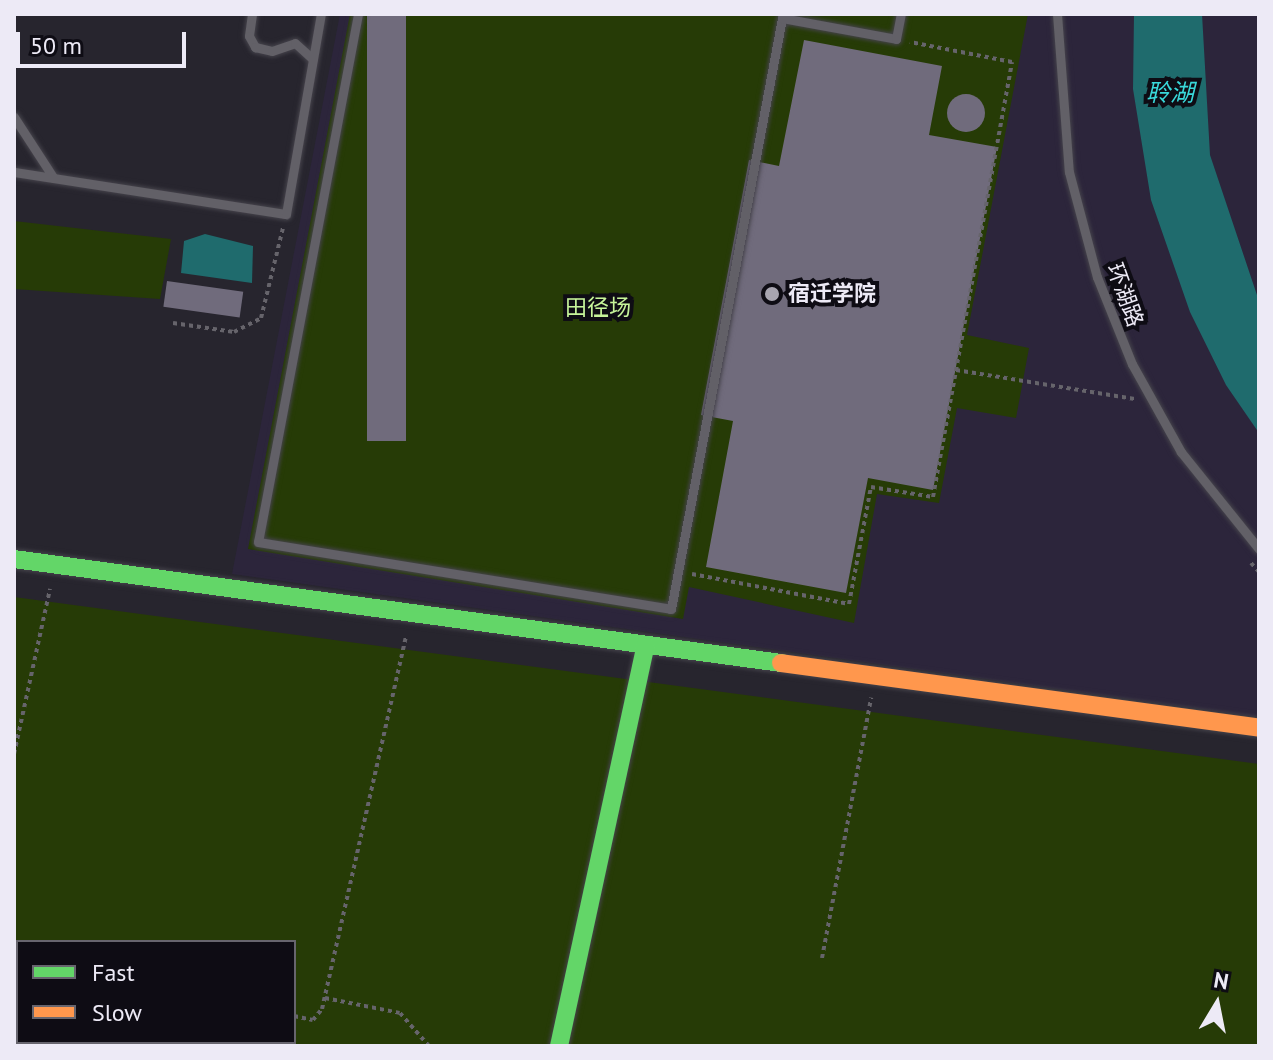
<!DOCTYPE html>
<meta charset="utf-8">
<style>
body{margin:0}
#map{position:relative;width:1273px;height:1060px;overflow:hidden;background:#27252e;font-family:"PT Sans","Noto Sans SC",sans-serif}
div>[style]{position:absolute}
.built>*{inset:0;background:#2c253b}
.green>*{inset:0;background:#263b06}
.water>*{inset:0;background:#1f6b6d}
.building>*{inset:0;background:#706b7c;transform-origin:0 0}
.round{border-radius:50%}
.path>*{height:4px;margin-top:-2px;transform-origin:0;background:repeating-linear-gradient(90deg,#66646b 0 4px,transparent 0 8px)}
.roads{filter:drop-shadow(0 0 2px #45434b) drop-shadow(0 0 2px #45434b)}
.lane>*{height:9px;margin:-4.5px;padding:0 4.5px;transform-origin:4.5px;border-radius:4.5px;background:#626067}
.fast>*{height:18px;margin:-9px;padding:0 9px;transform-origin:9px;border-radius:9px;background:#63d668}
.slow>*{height:18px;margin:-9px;padding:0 9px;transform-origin:9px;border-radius:9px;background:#ff974d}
.dots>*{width:22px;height:22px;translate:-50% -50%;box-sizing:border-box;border:4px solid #0e0c14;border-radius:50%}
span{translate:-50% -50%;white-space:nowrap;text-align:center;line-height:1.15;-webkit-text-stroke:8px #0e0c14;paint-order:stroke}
.poi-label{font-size:22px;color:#edeaf6;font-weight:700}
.left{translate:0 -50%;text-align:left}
.street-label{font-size:22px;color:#edeaf6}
.park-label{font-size:22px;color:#c7f59a}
.water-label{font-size:24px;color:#39d8da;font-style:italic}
.frame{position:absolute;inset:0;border:16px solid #edeaf6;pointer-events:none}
.legend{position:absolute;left:16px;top:940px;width:280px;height:104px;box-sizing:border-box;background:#0e0c14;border:2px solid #67656e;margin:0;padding:10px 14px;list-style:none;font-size:24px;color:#edeaf6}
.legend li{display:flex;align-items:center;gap:16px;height:40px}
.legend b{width:40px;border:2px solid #67656e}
.north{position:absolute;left:1177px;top:964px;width:80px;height:80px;-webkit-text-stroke:6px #0e0c14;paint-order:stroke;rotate:10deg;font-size:22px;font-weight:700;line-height:32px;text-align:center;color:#edeaf6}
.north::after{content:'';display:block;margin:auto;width:28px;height:36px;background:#edeaf6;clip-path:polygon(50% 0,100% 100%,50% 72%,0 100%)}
.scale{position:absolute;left:16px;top:32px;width:170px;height:36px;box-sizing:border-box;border:4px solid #edeaf6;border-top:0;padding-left:10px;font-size:24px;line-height:28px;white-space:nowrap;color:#edeaf6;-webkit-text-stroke:6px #0e0c14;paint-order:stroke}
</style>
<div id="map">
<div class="built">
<div style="clip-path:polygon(340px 14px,1259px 14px,1259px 717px,232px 574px)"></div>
</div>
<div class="green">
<div style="clip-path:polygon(350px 14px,1028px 14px,967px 335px,1029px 348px,1016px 418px,957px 408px,939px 503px,877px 494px,854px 623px,689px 587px,683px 619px,248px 549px)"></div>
<div style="clip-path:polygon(14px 221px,171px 239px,160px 299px,14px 289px)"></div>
<div style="clip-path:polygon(evenodd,14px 597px,1259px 764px,1259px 1046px,14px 1046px,14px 597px,18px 942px,294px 942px,294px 1042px,18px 1042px,18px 942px)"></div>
</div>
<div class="water">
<div style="clip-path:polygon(1134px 14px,1202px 14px,1210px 155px,1259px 301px,1259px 433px,1226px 385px,1190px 312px,1151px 200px,1133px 89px)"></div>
<div style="clip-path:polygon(205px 234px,253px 246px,252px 283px,181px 273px,184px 241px)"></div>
</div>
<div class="building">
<div style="left:367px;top:14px;width:39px;height:427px"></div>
<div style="clip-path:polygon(804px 40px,942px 66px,929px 135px,997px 147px,933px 490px,868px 478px,846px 593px,706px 567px,733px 421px,701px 415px,749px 160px,779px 166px)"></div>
<div class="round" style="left:947px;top:94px;width:38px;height:38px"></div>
<div style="left:167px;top:281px;width:77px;height:26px;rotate:8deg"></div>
</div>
<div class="path">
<div style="left:173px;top:323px;width:62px;rotate:8.4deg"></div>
<div style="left:234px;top:332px;width:30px;rotate:-27deg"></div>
<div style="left:261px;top:318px;width:93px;rotate:-76.3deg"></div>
<div style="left:956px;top:370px;width:181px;rotate:9.2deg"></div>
<div style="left:1251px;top:563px;width:12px;rotate:48deg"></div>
<div style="left:692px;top:574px;width:160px;rotate:10.8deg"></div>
<div style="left:849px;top:604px;width:119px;rotate:-79.4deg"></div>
<div style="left:871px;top:487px;width:63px;rotate:9.2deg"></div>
<div style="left:933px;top:497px;width:442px;rotate:-79.7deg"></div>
<div style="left:1012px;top:62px;width:104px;rotate:-168.9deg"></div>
<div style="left:14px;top:754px;width:169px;rotate:-77.7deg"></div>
<div style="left:822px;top:958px;width:265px;rotate:-79.3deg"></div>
<div style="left:325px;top:998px;width:76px;rotate:11.3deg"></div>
<div style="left:400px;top:1013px;width:44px;rotate:48.7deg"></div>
<div style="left:294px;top:1016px;width:19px;rotate:12deg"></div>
<div style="left:313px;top:1020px;width:14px;rotate:-51deg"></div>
<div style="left:322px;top:1009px;width:383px;rotate:-77.3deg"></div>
<div style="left:191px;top:1046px;width:4px;rotate:-90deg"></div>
</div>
<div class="roads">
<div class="lane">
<div style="left:252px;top:14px;width:22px;rotate:98deg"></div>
<div style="left:249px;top:36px;width:13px;rotate:61deg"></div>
<div style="left:255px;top:47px;width:17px;rotate:13deg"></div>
<div style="left:272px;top:51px;width:24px;rotate:-19deg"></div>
<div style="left:295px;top:43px;width:24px;rotate:42deg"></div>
<div style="left:358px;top:14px;width:537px;rotate:100.72deg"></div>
<div style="left:258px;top:542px;width:418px;rotate:9.2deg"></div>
<div style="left:671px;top:609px;width:601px;rotate:-79.36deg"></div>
<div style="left:782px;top:18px;width:116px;rotate:10.4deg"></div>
<div style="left:896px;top:39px;width:25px;rotate:-79deg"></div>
<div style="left:1057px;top:14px;width:158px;rotate:85.7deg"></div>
<div style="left:1069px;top:172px;width:109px;rotate:75.1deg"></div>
<div style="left:1097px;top:277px;width:94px;rotate:68.1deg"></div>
<div style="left:1132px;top:364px;width:101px;rotate:60.9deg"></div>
<div style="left:1181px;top:452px;width:124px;rotate:51.2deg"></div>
<div style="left:14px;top:117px;width:72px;rotate:57deg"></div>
<div style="left:14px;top:172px;width:275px;rotate:8.8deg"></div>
<div style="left:286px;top:214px;width:203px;rotate:-80.1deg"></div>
</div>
<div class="fast">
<div style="left:14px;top:559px;width:774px;rotate:7.72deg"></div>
<div style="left:559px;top:1046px;width:410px;rotate:-77.8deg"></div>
</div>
<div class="slow">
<div style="left:781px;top:663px;width:482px;rotate:7.7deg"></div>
</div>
</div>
<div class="dots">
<div style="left:772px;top:294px;background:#a8a5b0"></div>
</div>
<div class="poi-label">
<span class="left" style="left:788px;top:294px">宿迁学院</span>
</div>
<div class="street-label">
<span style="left:1125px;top:295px;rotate:70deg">环湖路</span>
</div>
<div class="park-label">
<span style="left:598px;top:308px">田径场</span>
</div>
<div class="water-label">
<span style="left:1170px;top:93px">聆湖</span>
</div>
<div class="frame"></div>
<ul class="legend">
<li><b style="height:10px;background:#63d668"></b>Fast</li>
<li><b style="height:10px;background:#ff974d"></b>Slow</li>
</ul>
<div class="north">N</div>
<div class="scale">50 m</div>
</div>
